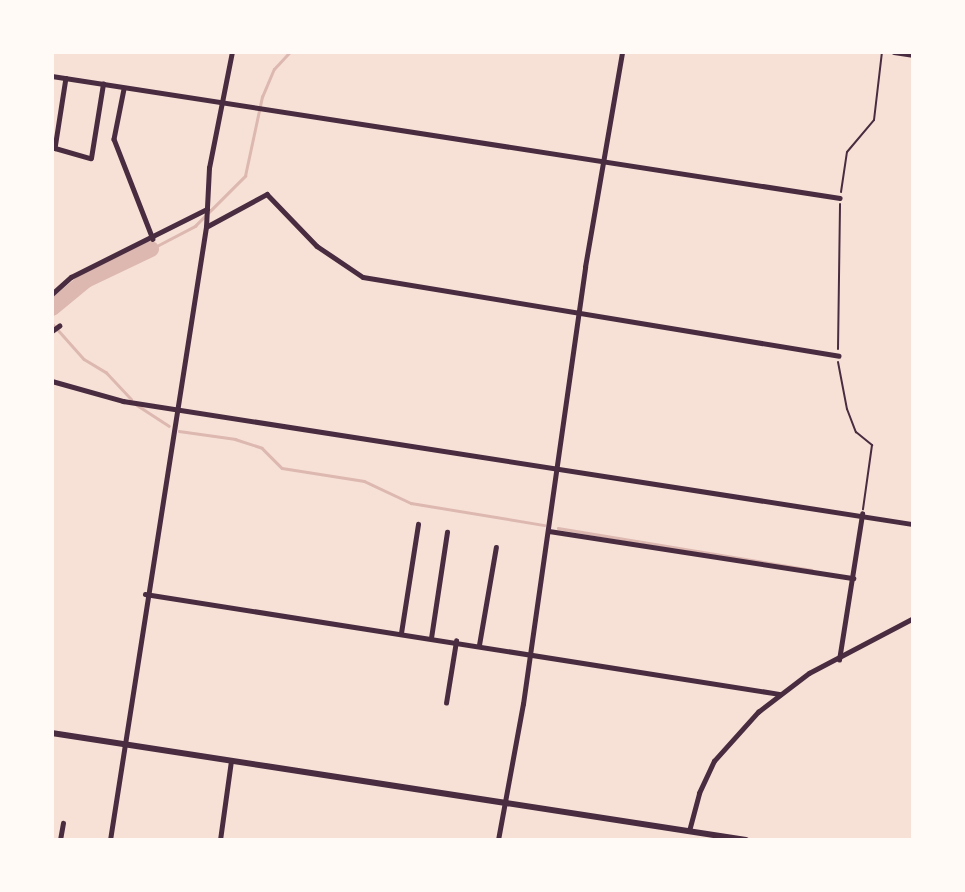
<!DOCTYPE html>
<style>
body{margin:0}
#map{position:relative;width:965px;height:892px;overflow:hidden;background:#f7e1d7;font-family:"Space Grotesk",sans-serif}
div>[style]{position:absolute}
.stream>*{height:2.5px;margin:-1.25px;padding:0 1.25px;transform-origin:1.25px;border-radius:1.25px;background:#dcb8b0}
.river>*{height:16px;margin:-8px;padding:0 8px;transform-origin:8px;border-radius:8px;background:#dcb8b0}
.path>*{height:2px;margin:-1px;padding:0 1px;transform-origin:1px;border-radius:1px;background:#4a2c40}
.minor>*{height:4.5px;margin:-2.25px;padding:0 2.25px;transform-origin:2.25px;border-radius:2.25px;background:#4a2c40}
.tertiary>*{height:5.5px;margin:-2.75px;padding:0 2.75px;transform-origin:2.75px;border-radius:2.75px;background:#4a2c40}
span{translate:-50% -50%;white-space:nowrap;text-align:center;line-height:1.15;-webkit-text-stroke:4.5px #fffaf5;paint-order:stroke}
.frame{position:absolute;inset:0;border:54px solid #fffaf5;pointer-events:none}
</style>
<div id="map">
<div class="stream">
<div style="left:151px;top:249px;width:50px;rotate:-27.6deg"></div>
<div style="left:195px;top:226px;width:71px;rotate:-45deg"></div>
<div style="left:245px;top:176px;width:81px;rotate:-77.9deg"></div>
<div style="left:262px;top:97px;width:30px;rotate:-67deg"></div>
<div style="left:274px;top:69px;width:23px;rotate:-47deg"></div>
<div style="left:52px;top:323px;width:48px;rotate:48.4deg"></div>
<div style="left:84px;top:359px;width:26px;rotate:31deg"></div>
<div style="left:106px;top:372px;width:37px;rotate:47deg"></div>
<div style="left:137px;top:405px;width:38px;rotate:33deg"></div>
<div style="left:179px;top:431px;width:57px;rotate:8.1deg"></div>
<div style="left:235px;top:439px;width:28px;rotate:18deg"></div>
<div style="left:262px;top:448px;width:28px;rotate:45deg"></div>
<div style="left:282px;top:468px;width:83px;rotate:9deg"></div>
<div style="left:364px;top:481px;width:52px;rotate:25.1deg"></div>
<div style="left:411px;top:503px;width:135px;rotate:9.4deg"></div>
<div style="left:558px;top:528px;width:257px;rotate:9.4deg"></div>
</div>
<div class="river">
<div style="left:52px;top:308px;width:44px;rotate:-39.5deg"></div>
<div style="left:86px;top:280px;width:72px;rotate:-25.5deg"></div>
</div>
<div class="path">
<div style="left:841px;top:192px;width:40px;rotate:-81.5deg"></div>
<div style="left:847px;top:152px;width:42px;rotate:-49.8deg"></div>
<div style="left:874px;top:120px;width:68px;rotate:-83.3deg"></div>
<div style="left:838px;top:349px;width:145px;rotate:-89.2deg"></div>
<div style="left:838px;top:362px;width:48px;rotate:79.2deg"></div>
<div style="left:847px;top:409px;width:25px;rotate:69deg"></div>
<div style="left:856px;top:432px;width:21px;rotate:39deg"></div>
<div style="left:872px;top:445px;width:65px;rotate:98deg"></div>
</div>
<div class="minor">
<div style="left:894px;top:52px;width:18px;rotate:9deg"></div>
<div style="left:52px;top:76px;width:797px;rotate:8.8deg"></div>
<div style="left:66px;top:78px;width:71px;rotate:98.9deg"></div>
<div style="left:55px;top:148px;width:37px;rotate:16deg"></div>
<div style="left:91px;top:158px;width:75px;rotate:-80.8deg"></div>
<div style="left:124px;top:89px;width:51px;rotate:101.3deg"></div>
<div style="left:114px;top:139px;width:107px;rotate:68.7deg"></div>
<div style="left:206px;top:227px;width:69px;rotate:-28.4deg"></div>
<div style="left:267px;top:194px;width:72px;rotate:46.1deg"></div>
<div style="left:317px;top:246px;width:55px;rotate:34deg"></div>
<div style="left:363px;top:277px;width:482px;rotate:9.4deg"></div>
<div style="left:52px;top:294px;width:25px;rotate:-42deg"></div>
<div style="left:71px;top:277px;width:152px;rotate:-26.6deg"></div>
<div style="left:52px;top:331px;width:9px;rotate:-36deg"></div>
<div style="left:52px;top:381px;width:74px;rotate:15.7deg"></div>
<div style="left:123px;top:401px;width:799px;rotate:8.86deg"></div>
<div style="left:549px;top:531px;width:308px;rotate:8.8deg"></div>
<div style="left:145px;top:594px;width:643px;rotate:8.95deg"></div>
<div style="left:401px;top:633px;width:110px;rotate:-81.1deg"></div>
<div style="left:431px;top:638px;width:107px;rotate:-81.4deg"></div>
<div style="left:479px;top:645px;width:99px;rotate:-80.2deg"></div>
<div style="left:839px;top:660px;width:148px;rotate:-81deg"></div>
<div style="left:446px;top:703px;width:63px;rotate:-80.8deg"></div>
<div style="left:689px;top:831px;width:39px;rotate:-75deg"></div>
<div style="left:699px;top:793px;width:35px;rotate:-65deg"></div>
<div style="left:714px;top:761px;width:66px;rotate:-48.1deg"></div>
<div style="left:758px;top:712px;width:64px;rotate:-37.4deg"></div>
<div style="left:809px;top:673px;width:116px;rotate:-27.7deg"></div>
<div style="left:60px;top:840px;width:17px;rotate:-80deg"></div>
<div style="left:110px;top:840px;width:620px;rotate:-81.1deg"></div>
<div style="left:206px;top:227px;width:59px;rotate:-87.1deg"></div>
<div style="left:209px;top:168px;width:118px;rotate:-78.8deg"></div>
<div style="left:220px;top:840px;width:80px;rotate:-82.1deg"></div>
<div style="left:498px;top:840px;width:138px;rotate:-79.6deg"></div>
<div style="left:523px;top:704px;width:441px;rotate:-81.9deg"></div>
<div style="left:585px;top:267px;width:218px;rotate:-80.2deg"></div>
</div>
<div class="tertiary">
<div style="left:52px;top:733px;width:702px;rotate:8.76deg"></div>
</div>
<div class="frame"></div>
</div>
